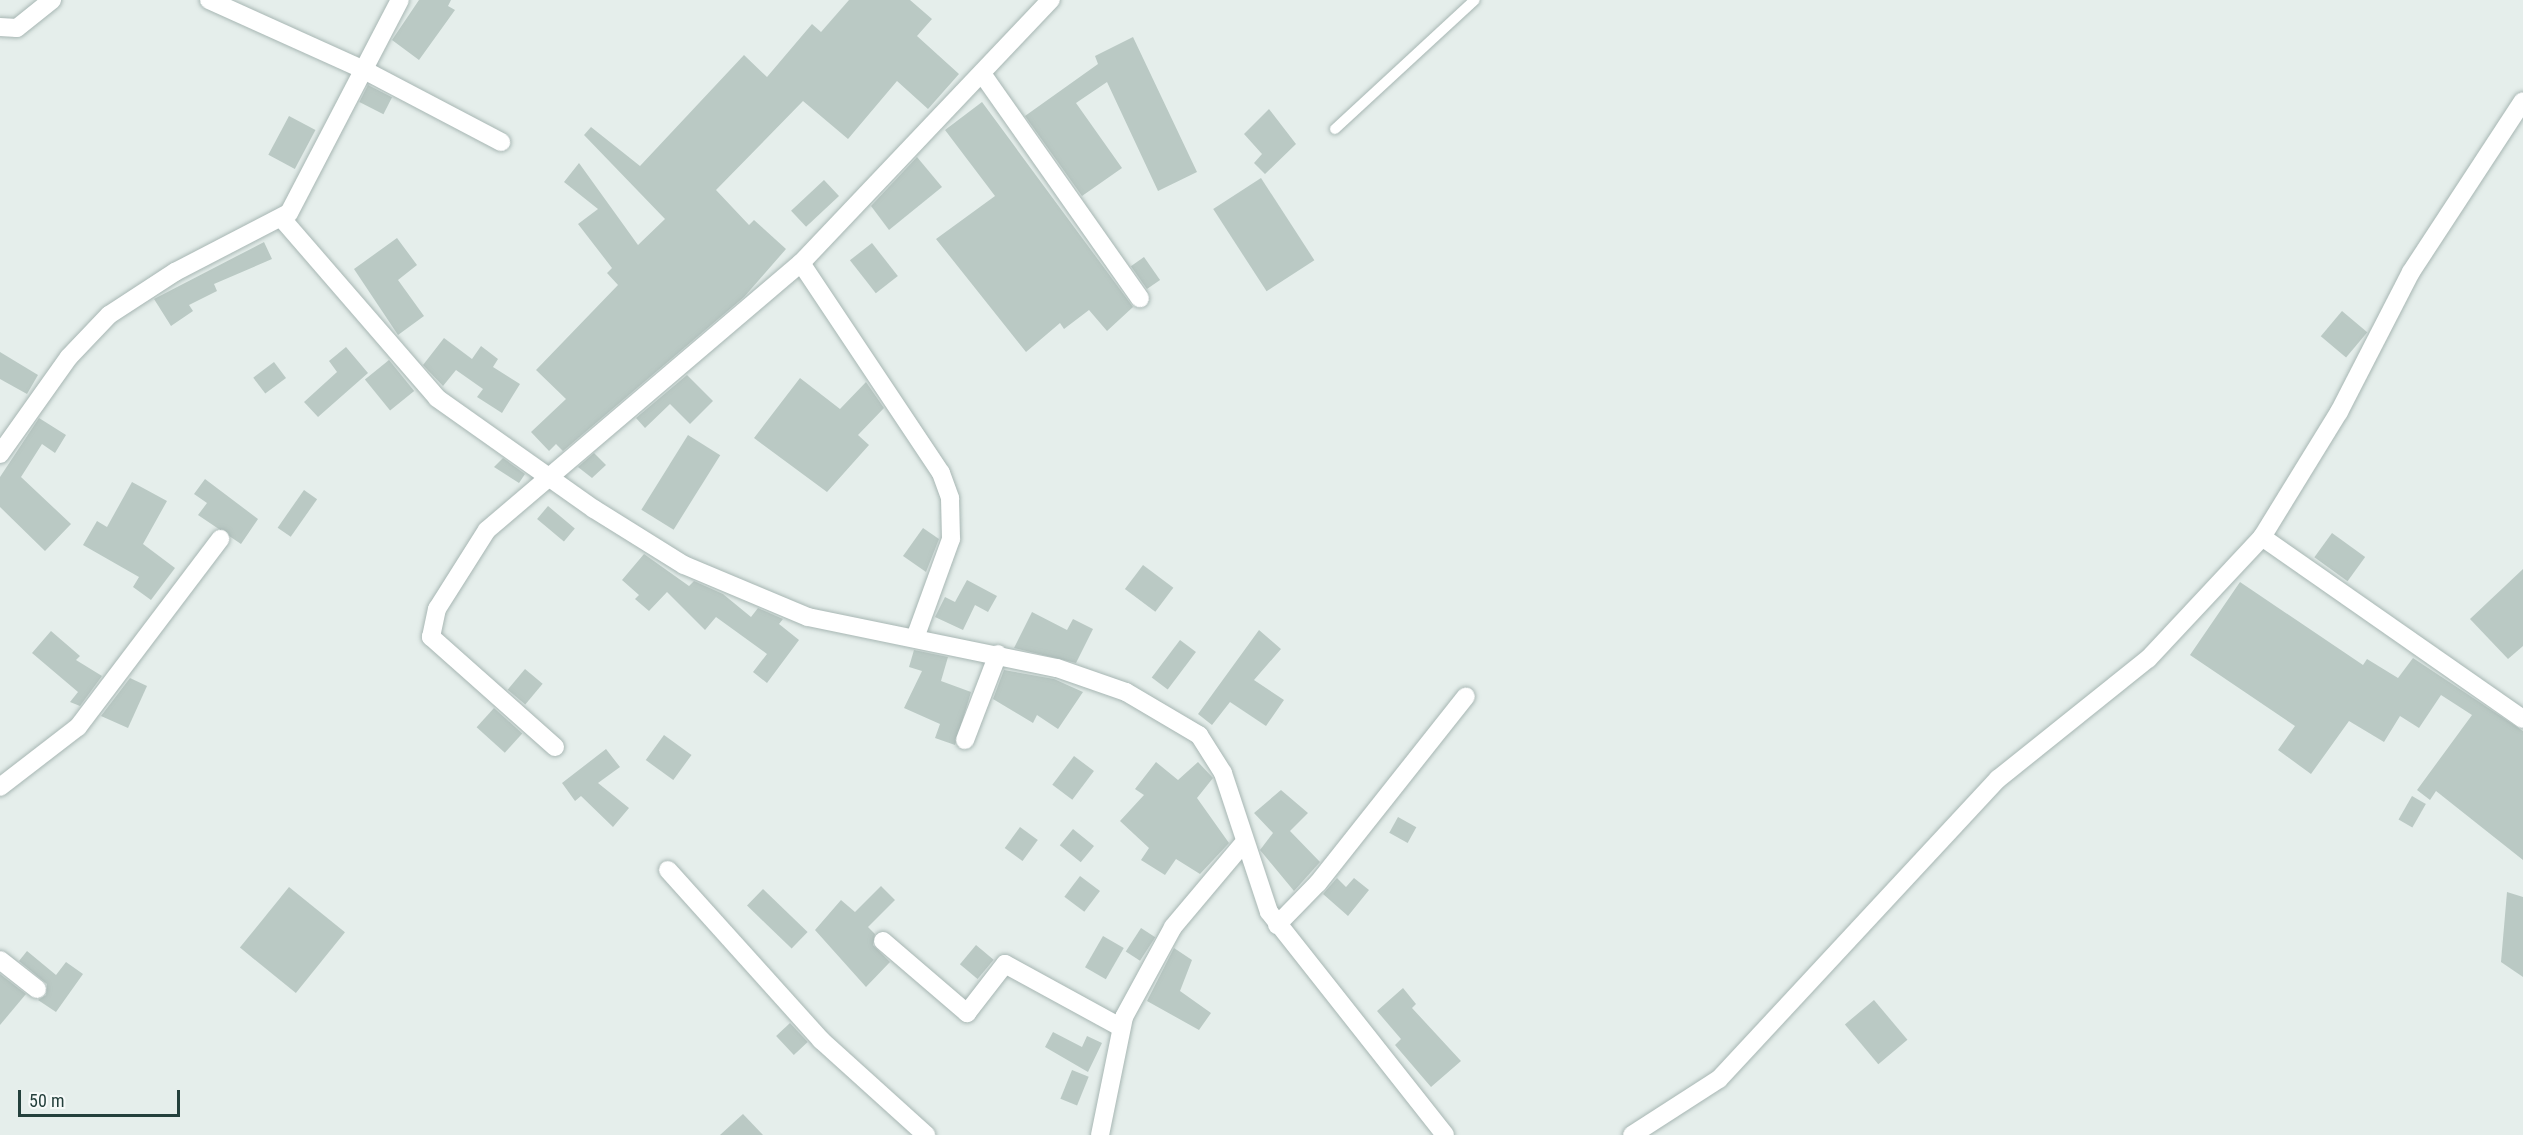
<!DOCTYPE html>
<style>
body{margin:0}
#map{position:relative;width:2523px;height:1135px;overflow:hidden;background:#e5eeeb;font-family:"Roboto Condensed",sans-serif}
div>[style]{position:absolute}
.building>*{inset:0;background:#bac9c4;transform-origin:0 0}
.roads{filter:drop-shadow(0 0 2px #a7b6b3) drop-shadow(0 0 2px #a7b6b3)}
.lane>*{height:10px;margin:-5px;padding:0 5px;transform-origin:5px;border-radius:5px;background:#fff}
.street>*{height:18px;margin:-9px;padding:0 9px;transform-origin:9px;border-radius:9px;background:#fff}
span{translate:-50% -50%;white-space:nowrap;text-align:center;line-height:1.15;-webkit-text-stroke:6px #f6faf9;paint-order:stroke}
.scale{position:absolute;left:18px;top:1090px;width:162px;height:27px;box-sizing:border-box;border:3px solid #24403c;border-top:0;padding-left:8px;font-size:18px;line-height:21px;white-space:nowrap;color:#24403c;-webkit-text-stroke:4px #f6faf9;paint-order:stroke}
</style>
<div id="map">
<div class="building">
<div style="clip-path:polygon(419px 0,451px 0,448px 6px,455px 10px,419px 60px,392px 40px)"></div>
<div style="clip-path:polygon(849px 0,910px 0,932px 19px,917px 36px,959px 74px,928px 109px,897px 81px,848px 139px,803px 101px,716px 190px,749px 225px,754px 220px,786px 249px,744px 297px,563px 451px,556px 444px,549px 451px,531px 432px,566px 399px,536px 370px,618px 285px,607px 273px,612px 268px,578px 224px,598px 209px,564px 182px,579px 163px,638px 245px,665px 219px,584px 135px,591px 127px,640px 166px,744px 55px,767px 77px,812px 24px,821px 32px)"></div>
<div style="clip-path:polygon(1133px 37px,1197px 172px,1158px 191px,1107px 82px,1076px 103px,1122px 168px,1082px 196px,1025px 116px,1098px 64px,1095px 56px)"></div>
<div style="left:368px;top:85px;width:27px;height:19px;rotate:27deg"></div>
<div style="clip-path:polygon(982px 102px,1133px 307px,1107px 331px,1089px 310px,1064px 329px,1060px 323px,1026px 352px,936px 239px,995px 196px,945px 130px)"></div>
<div style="clip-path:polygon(1269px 109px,1296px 144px,1265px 174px,1254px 163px,1262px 154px,1244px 134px)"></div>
<div style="left:289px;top:116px;width:30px;height:44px;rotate:28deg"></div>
<div style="clip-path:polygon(917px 157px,942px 187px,889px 230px,871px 206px)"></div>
<div style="left:1261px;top:178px;width:98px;height:57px;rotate:57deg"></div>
<div style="left:824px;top:180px;width:22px;height:45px;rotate:47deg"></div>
<div style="clip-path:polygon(397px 238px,417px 265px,398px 280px,424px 316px,398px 335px,354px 269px)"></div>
<div style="clip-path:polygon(264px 242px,272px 259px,214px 284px,217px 291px,189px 305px,193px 311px,171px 326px,154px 299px)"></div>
<div style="left:872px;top:243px;width:42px;height:28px;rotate:52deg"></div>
<div style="left:1144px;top:257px;width:28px;height:16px;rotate:55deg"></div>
<div style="left:2342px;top:311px;width:33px;height:33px;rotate:40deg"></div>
<div style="clip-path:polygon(444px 338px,472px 359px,481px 346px,498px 359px,493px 367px,520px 384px,502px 413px,477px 397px,483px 389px,456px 370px,443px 386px,423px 365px)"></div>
<div style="clip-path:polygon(346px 347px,368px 373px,318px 417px,304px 402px,337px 372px,329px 361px)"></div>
<div style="clip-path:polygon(0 352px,38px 375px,27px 394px,0 379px)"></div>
<div style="left:389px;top:360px;width:40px;height:31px;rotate:51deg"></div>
<div style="left:274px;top:362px;width:20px;height:26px;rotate:53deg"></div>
<div style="clip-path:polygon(687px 375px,713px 401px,690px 424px,670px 404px,645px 428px,636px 418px)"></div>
<div style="clip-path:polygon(800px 378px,840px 409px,866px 382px,884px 408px,858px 435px,869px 445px,827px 492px,754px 438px)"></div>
<div style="clip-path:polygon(39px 418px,66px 435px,55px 453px,42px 444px,21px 477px,71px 524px,45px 551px,0 507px,0 477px)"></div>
<div style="left:688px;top:435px;width:38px;height:88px;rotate:32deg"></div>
<div style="clip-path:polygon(594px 453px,606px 465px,592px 478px,578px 467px)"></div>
<div style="clip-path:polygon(503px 458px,525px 474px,519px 483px,494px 467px)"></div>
<div style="clip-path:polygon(205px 479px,258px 519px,241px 544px,198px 515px,207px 503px,194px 494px)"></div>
<div style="clip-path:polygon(132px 482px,167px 501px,143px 544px,175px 568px,151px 600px,133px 587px,139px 577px,83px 545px,97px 521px,107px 527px)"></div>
<div style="left:304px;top:490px;width:16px;height:46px;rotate:35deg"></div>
<div style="left:548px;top:506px;width:35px;height:17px;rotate:40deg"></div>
<div style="clip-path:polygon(923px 528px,939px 539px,926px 572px,903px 556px)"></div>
<div style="left:2332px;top:533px;width:41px;height:30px;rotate:36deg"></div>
<div style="clip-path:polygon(644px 554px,689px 586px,694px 581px,723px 594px,751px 617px,758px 608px,783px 619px,779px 624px,799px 640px,767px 683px,753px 672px,767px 654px,716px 617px,705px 630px,667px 592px,649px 611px,635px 599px,639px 595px,622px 580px)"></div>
<div style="left:1143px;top:565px;width:38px;height:30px;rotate:37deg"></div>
<div style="clip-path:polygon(2523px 569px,2523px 646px,2508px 659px,2470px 619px)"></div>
<div style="clip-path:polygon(967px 580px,997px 596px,988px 612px,975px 605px,963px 630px,935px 617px,945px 597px,955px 602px)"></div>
<div style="clip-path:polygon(2240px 582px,2363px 665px,2367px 659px,2398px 678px,2413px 658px,2523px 731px,2523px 860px,2436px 791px,2430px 800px,2417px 790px,2472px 715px,2441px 695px,2419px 728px,2400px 716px,2384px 742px,2349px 721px,2311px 774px,2278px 750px,2295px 726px,2190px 655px)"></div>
<div style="clip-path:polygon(1032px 612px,1067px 630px,1073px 619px,1093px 629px,1076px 663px,1014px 648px)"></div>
<div style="clip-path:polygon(1259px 630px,1281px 649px,1254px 680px,1284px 700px,1266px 726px,1230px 702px,1212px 725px,1198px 714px)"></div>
<div style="clip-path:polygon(51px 631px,80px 656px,76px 660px,102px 676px,80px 706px,70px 702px,78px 692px,32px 653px)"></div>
<div style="left:1180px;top:640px;width:20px;height:47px;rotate:37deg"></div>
<div style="clip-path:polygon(914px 650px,948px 657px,941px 681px,971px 692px,955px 745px,935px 738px,940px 724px,904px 708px,922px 671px,909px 667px)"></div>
<div style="left:525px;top:669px;width:23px;height:27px;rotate:40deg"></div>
<div style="clip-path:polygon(1004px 670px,1054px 679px,1083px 692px,1058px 729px,1037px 715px,1033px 723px,993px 699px)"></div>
<div style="clip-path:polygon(130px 678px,147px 686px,128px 728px,101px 716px)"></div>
<div style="left:494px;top:708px;width:38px;height:26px;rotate:42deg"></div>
<div style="left:664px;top:735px;width:34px;height:31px;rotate:36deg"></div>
<div style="clip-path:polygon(606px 749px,620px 767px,598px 783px,629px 808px,613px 827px,581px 796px,575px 801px,562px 783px)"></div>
<div style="left:1074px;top:756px;width:25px;height:36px;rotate:37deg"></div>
<div style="clip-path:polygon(1156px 762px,1178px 780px,1198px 762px,1213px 778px,1197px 798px,1229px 843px,1200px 874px,1176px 859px,1165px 875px,1141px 860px,1149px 848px,1120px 821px,1144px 795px,1135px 789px)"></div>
<div style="clip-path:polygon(1281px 790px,1308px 813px,1290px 831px,1320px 862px,1294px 891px,1260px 850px,1273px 833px,1254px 813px)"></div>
<div style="left:2412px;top:796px;width:16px;height:27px;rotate:30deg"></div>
<div style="left:1398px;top:817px;width:21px;height:18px;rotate:29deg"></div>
<div style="left:1020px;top:827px;width:22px;height:26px;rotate:36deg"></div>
<div style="left:1073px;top:829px;width:27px;height:21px;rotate:39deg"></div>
<div style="left:1080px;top:876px;width:25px;height:26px;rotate:37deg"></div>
<div style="clip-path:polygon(1337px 878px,1346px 887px,1354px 878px,1369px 890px,1348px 916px,1323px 894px)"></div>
<div style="clip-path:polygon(881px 886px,895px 900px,868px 927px,875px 934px,873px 945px,890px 962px,866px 987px,815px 930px,841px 900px,855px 912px)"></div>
<div style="left:289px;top:887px;width:72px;height:78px;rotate:39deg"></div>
<div style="left:763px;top:889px;width:62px;height:23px;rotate:44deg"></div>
<div style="clip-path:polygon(2507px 892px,2523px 897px,2523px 977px,2501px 962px)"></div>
<div style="left:1141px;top:928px;width:17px;height:28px;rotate:33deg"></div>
<div style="left:1103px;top:936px;width:24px;height:36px;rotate:30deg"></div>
<div style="left:976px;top:945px;width:23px;height:25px;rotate:40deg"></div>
<div style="clip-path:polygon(1174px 948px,1192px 960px,1180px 991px,1211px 1013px,1199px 1030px,1147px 1001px)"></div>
<div style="clip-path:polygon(27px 951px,56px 975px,66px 962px,83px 974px,56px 1012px,38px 1000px,46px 995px,47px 984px,19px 961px)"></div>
<div style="clip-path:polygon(0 974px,26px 994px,0 1025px)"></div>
<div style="clip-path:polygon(1403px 988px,1416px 1004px,1412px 1008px,1461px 1061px,1431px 1087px,1395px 1045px,1401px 1039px,1377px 1011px)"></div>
<div style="left:1874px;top:1000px;width:52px;height:38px;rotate:50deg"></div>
<div style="left:790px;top:1023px;width:26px;height:19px;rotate:47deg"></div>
<div style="clip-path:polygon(1053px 1032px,1082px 1047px,1087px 1036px,1102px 1043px,1088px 1072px,1045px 1047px)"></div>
<div style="left:1072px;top:1070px;width:18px;height:31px;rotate:22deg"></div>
<div style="clip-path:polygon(743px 1114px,763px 1135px,720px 1135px)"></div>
</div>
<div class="roads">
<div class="lane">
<div style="left:1335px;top:129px;width:190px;rotate:-42.7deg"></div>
</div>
<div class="street">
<div style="left:209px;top:0;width:170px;rotate:24.3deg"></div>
<div style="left:364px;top:70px;width:155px;rotate:27.7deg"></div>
<div style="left:0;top:27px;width:17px;rotate:3deg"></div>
<div style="left:17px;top:28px;width:45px;rotate:-38.7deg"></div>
<div style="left:983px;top:75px;width:273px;rotate:54.9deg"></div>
<div style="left:283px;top:220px;width:235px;rotate:49.1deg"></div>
<div style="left:437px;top:398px;width:192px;rotate:35.3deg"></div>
<div style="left:594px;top:509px;width:106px;rotate:31.9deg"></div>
<div style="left:684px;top:565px;width:134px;rotate:22.8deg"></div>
<div style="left:808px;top:617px;width:254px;rotate:11.6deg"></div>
<div style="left:1057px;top:668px;width:73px;rotate:19.2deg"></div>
<div style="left:1126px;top:692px;width:85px;rotate:30.5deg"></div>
<div style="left:1199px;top:735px;width:45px;rotate:57.7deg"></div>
<div style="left:1223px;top:773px;width:146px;rotate:71.7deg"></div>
<div style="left:1269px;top:912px;width:284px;rotate:51.7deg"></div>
<div style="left:801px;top:263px;width:252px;rotate:56.3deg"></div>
<div style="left:941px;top:473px;width:27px;rotate:70deg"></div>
<div style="left:950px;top:498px;width:41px;rotate:88.6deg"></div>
<div style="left:951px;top:539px;width:102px;rotate:110deg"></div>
<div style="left:0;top:454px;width:119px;rotate:-54.6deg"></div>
<div style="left:69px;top:357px;width:58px;rotate:-46.4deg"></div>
<div style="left:109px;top:315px;width:79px;rotate:-33.1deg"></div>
<div style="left:175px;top:272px;width:128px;rotate:-27.4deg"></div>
<div style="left:289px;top:213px;width:240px;rotate:-62.5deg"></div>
<div style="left:2262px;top:537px;width:318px;rotate:34.9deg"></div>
<div style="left:965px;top:740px;width:92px;rotate:-69deg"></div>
<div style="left:555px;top:747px;width:166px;rotate:-138.4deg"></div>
<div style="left:431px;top:637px;width:29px;rotate:-78deg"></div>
<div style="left:437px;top:609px;width:93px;rotate:-57.7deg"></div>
<div style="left:487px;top:530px;width:412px;rotate:-40.4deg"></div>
<div style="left:801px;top:263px;width:363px;rotate:-46.5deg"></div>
<div style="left:0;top:787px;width:98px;rotate:-37.6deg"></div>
<div style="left:78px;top:727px;width:236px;rotate:-52.9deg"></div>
<div style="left:668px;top:870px;width:229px;rotate:48deg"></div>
<div style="left:821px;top:1040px;width:142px;rotate:42.1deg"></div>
<div style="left:1277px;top:925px;width:59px;rotate:-45.7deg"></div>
<div style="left:1318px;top:883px;width:238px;rotate:-51.6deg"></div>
<div style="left:883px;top:941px;width:111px;rotate:40.6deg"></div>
<div style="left:967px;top:1013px;width:62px;rotate:-52.2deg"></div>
<div style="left:1005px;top:964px;width:131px;rotate:28.7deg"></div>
<div style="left:0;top:960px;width:47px;rotate:38.1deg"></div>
<div style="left:1100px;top:1135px;width:120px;rotate:-78.5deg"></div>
<div style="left:1124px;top:1017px;width:102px;rotate:-61.4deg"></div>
<div style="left:1173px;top:927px;width:107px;rotate:-49.9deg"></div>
<div style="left:1632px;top:1135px;width:103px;rotate:-32.8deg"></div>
<div style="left:1719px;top:1079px;width:410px;rotate:-47.1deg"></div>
<div style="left:1998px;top:779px;width:192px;rotate:-38.7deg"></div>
<div style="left:2148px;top:659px;width:167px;rotate:-46.9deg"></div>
<div style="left:2262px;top:537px;width:147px;rotate:-58.4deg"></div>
<div style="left:2339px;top:412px;width:157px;rotate:-62.8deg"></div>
<div style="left:2411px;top:272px;width:204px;rotate:-56.8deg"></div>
</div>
</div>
<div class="scale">50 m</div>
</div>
